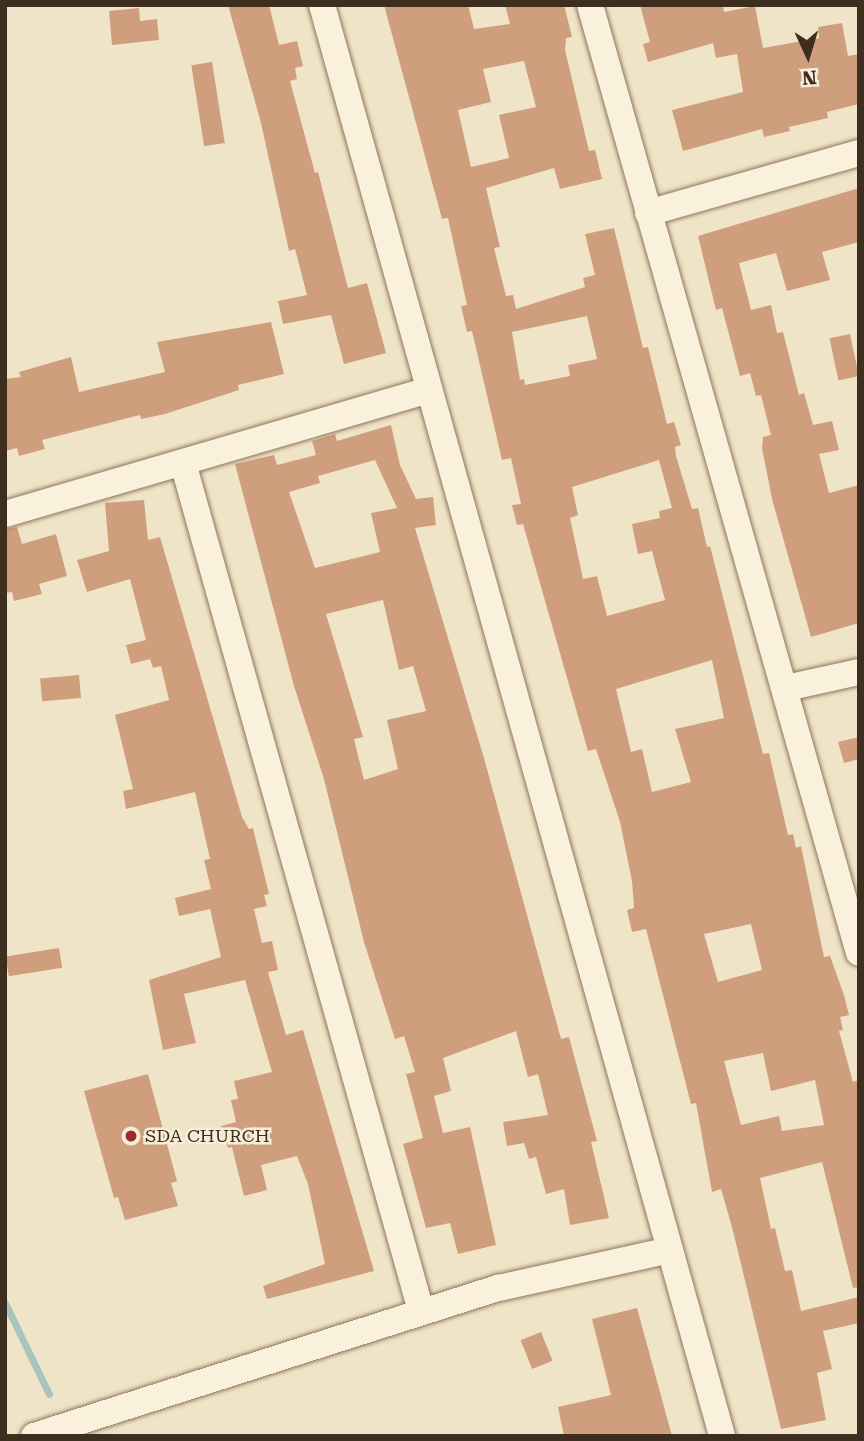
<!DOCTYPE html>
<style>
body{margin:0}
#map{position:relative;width:864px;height:1441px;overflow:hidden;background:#f0e4c8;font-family:"Roboto Serif",serif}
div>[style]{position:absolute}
.stream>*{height:7px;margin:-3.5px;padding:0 3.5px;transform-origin:3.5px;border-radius:3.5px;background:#a9c4bc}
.building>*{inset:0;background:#cf9f7d;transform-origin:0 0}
.roads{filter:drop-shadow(0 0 2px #8d765c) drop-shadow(0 0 2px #8d765c)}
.street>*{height:26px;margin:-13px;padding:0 13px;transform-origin:13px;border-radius:13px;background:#faf1dc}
.dots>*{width:19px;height:19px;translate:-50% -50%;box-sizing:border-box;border:4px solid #f7eed8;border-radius:50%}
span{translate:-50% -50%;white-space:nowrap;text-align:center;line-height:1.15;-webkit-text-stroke:5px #f7eed8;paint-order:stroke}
.poi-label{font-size:18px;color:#3d2e20}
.left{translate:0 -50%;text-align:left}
.frame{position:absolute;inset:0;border:7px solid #3d2e20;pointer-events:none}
.north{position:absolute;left:773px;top:21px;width:70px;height:70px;-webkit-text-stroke:5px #f7eed8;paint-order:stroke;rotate:176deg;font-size:19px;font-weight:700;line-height:28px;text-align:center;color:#3d2e20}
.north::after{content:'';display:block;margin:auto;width:24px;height:32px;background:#3d2e20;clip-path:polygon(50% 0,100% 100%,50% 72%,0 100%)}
</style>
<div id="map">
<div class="stream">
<div style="left:5px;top:1303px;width:101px;rotate:64.2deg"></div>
</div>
<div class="building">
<div style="clip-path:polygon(228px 5px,269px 5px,279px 45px,297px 41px,303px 66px,295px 68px,297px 79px,290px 81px,315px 173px,318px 172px,348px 288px,367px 283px,386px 353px,344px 364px,331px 315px,283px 324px,278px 301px,307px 295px,295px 249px,289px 251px,261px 123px)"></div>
<div style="clip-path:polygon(evenodd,384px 5px,468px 5px,474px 29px,510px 24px,505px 5px,564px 5px,572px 37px,566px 38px,565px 50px,589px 151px,595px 150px,602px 179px,560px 189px,554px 168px,486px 188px,500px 247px,494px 248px,506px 296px,513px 295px,516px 309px,585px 287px,583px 278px,595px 275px,585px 234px,614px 228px,643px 348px,648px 347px,667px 424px,674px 422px,681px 445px,675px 447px,676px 456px,692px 509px,698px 508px,707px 547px,710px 546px,763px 754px,769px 753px,788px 835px,793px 834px,796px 848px,801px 846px,824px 957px,830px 956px,844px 995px,849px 1015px,840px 1017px,843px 1030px,839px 1031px,853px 1082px,859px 1080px,859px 1287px,853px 1288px,822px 1162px,760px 1178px,771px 1229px,775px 1228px,785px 1271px,792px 1270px,801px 1311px,859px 1297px,859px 1323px,823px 1331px,832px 1369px,817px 1373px,826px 1420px,781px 1429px,732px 1227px,721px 1189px,712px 1192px,696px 1103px,691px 1104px,646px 929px,632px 932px,627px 910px,634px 908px,632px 881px,620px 822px,596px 749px,588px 751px,523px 524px,517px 525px,512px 505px,521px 504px,511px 458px,502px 460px,472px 331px,467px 332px,461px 306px,467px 305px,448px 218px,442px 219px,384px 5px,524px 61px,536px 107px,499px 115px,509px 158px,471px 167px,458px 110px,491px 102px,483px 69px,524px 61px,384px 5px,587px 316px,597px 359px,568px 365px,570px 376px,525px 385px,524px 379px,520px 380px,512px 332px,587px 316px,384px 5px,659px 460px,672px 508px,659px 511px,660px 518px,632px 524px,638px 554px,652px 551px,665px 600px,607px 616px,597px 576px,583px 579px,570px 518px,578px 515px,572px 487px,659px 460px,384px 5px,712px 660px,724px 718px,675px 729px,691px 782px,652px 792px,642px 749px,631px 752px,616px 689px,712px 660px,384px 5px,751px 924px,762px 970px,718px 982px,704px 934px,751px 924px,384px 5px,763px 1053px,771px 1091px,815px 1080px,824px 1125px,782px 1131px,779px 1116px,741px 1125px,724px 1061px,763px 1053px)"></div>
<div style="clip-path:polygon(640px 5px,723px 5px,724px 12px,755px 6px,763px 48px,819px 38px,818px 27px,842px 23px,848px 56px,859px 54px,859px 104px,827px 112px,828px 118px,789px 127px,790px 131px,764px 137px,762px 129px,683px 151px,672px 110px,743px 92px,737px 54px,716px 58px,713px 43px,648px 62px,643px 44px,650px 42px)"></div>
<div style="clip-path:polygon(139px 8px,140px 21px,157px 19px,159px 40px,112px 45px,109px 11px)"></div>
<div style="left:212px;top:62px;width:82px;height:21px;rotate:81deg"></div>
<div style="clip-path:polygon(859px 188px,859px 242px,822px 252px,830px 280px,787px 291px,776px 253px,739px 263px,751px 310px,771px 305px,777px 333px,783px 332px,799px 395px,804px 393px,813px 425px,832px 421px,839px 450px,819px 454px,829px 493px,859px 485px,859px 623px,811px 637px,772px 499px,762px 448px,763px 437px,771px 435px,761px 395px,756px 396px,750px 373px,740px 376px,722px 308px,716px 310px,698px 236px)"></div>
<div style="clip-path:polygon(271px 322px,284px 374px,238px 385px,239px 390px,165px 414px,141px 419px,140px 415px,42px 440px,45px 449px,19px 456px,17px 448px,5px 451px,5px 379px,21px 377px,19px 372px,71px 357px,79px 392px,165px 372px,157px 342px)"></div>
<div style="left:850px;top:334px;width:43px;height:21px;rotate:78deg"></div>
<div style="clip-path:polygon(evenodd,391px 425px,400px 465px,416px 499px,433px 497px,436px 525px,415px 528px,484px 758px,561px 1039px,569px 1037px,597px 1141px,591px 1142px,609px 1218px,570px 1225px,564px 1189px,546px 1194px,536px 1157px,529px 1159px,524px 1143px,507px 1146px,503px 1122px,548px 1115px,538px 1074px,528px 1077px,516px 1031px,443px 1058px,451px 1091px,434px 1096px,443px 1133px,470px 1127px,496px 1245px,458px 1254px,450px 1223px,426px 1228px,403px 1144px,423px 1138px,406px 1074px,415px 1072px,404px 1036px,395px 1039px,364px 942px,324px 779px,294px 686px,235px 464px,274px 455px,277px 465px,316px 455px,312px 441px,335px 434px,337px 441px,391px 425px,375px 460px,397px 508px,371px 513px,380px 552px,315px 568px,289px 492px,320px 483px,318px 476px,375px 460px,391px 425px,383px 600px,399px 670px,413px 666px,426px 711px,387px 720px,398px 769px,364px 780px,354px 739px,363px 737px,326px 614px,383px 600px)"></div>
<div style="clip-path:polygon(144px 500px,148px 540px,160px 537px,242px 817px,249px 829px,253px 828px,269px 894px,264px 895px,267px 906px,254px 909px,262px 943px,272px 941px,278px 970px,268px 972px,286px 1035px,303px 1030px,374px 1271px,267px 1299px,263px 1286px,325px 1264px,308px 1184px,297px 1156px,261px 1165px,267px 1190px,244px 1196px,232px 1147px,228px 1148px,221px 1126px,236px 1122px,231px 1100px,238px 1099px,234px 1081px,272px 1072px,245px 980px,184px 994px,196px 1043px,163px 1050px,149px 980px,221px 957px,210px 909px,179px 916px,175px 898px,211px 889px,204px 860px,210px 859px,195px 792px,126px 809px,123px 791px,133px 789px,115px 715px,169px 700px,161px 666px,153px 668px,150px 659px,131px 664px,126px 645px,146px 640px,130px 579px,87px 592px,77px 560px,109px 551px,105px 503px)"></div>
<div style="clip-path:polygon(17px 527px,22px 544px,56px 534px,67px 576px,39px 584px,42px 594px,14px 601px,12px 592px,5px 593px,5px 529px)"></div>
<div style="left:79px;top:675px;width:23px;height:39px;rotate:85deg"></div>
<div style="clip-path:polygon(859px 737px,859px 759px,844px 763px,838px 742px)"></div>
<div style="left:59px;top:948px;width:20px;height:54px;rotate:81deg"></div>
<div style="clip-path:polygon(148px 1074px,177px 1181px,171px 1183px,178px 1206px,125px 1220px,118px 1197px,114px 1198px,84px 1091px)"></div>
<div style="clip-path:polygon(637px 1308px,672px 1436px,564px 1436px,558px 1407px,611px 1395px,592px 1319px)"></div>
<div style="left:541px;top:1332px;width:31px;height:22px;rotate:68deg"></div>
</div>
<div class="roads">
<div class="street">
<div style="left:322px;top:5px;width:1486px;rotate:74.38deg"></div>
<div style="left:590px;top:5px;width:985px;rotate:74.16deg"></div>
<div style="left:648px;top:213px;width:219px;rotate:-15.9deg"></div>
<div style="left:183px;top:463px;width:881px;rotate:74.32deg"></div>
<div style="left:5px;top:514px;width:441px;rotate:-16.3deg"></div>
<div style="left:786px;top:688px;width:75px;rotate:-12.4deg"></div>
<div style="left:34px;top:1436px;width:488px;rotate:-17.7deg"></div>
<div style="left:499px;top:1288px;width:175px;rotate:-12.5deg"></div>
</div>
</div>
<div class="dots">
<div style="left:131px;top:1136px;background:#9e2a2b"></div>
</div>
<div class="poi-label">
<span class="left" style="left:145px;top:1136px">SDA CHURCH</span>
</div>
<div class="frame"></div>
<div class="north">N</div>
</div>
